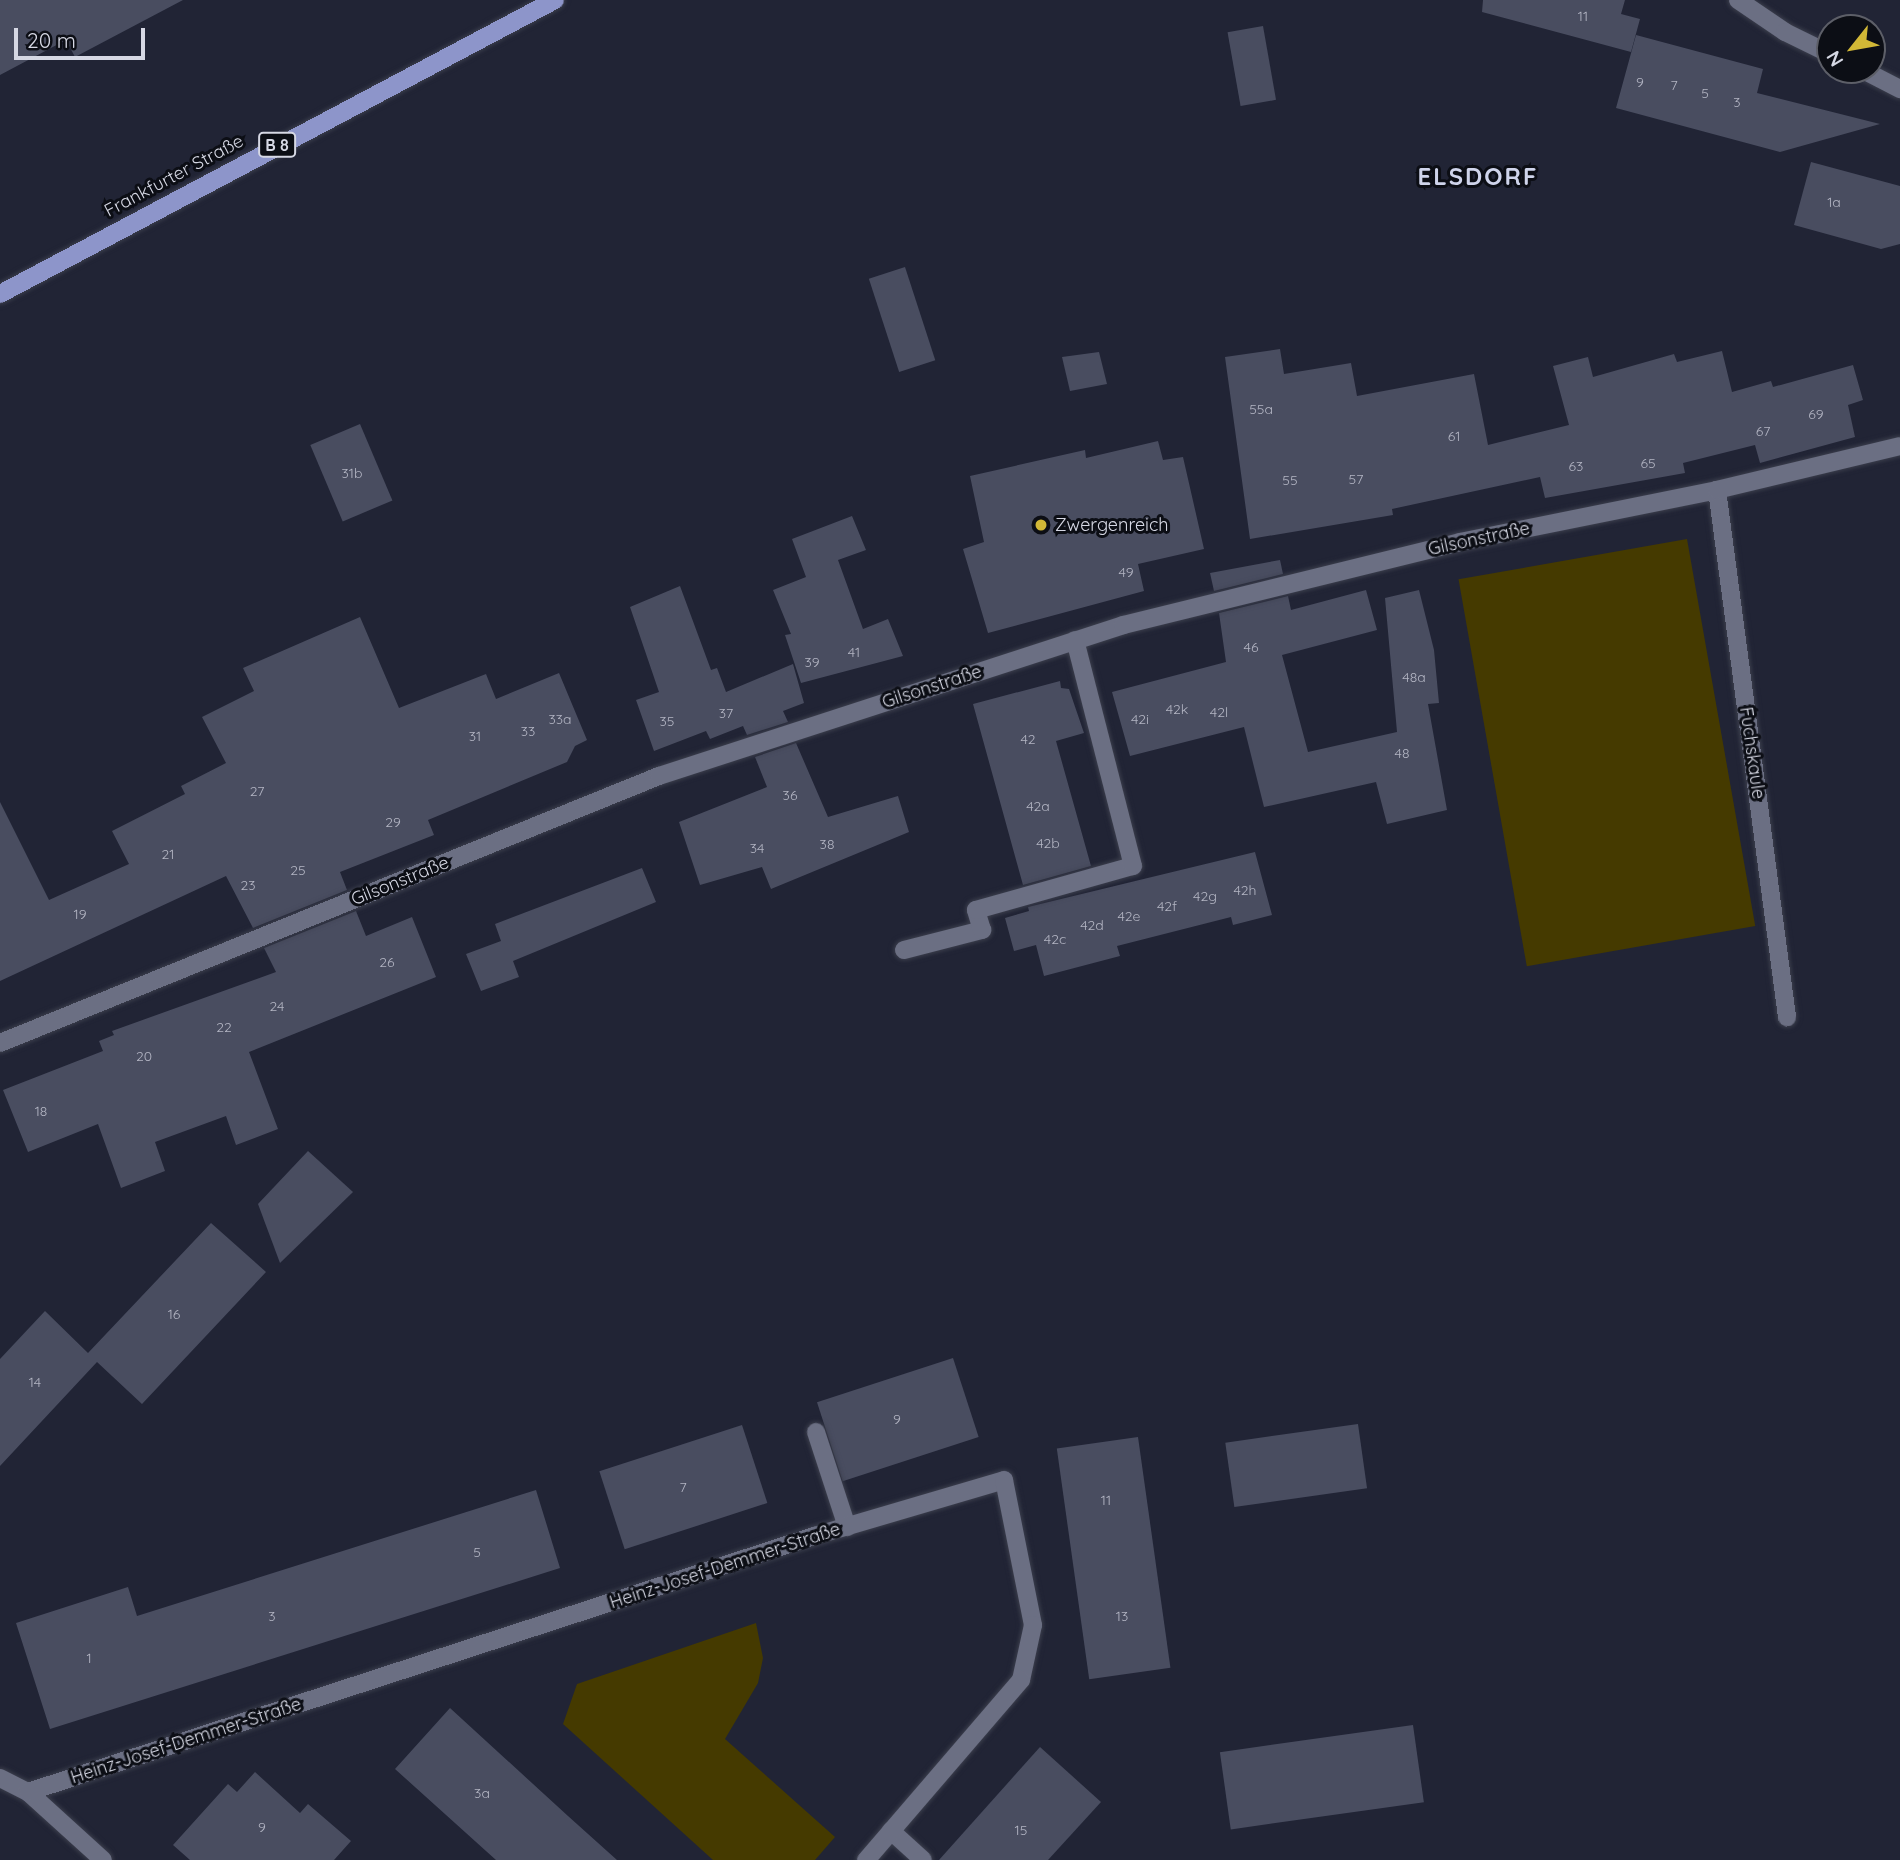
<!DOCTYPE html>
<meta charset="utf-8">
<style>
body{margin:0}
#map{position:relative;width:1900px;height:1860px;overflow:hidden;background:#212435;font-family:Quicksand,sans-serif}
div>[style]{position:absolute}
.green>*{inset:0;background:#453a00;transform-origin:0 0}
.building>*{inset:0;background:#494d60;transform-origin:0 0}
.roads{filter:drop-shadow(0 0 2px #3b3e4c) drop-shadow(0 0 2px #3b3e4c)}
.lane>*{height:18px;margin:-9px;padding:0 9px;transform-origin:9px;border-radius:9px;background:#6b6f83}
.street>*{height:18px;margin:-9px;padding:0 9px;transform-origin:9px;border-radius:9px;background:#6b6f83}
.primary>*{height:18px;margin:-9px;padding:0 9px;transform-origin:9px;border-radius:9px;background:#8d95ca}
.dots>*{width:19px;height:19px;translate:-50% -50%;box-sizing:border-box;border:4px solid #0c0e15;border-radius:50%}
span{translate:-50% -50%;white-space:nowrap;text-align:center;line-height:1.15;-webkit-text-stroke:6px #0c0e15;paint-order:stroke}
.number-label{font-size:14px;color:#b3b5c3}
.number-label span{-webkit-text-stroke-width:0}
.shield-label span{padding:2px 5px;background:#0c0e15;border:2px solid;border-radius:5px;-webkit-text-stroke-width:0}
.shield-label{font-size:16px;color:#d6d8e4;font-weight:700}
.street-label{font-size:18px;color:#d6d8e4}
.poi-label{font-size:18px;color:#d6d8e4}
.left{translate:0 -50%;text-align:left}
.district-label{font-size:24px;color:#cfd4eb;font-weight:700;letter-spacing:2px}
.north{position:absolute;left:1816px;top:14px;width:70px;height:70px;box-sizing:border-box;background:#0c0e15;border:2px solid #5d5f68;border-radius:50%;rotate:239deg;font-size:19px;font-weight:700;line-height:28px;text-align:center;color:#d6d8e4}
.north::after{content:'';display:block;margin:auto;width:24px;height:32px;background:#d1b736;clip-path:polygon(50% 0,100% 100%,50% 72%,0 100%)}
.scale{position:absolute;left:14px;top:28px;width:131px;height:32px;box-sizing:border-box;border:4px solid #d6d8e4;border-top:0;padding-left:9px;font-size:21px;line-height:24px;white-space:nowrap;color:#d6d8e4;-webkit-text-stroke:5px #0c0e15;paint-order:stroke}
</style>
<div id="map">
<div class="green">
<div style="left:1687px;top:539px;width:393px;height:232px;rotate:80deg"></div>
<div style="clip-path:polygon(756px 1623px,763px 1658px,758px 1683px,725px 1739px,835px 1837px,815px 1860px,713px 1860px,563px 1724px,577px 1684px)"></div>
</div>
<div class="building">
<div style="clip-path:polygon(0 0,183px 0,75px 57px,66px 40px,0 75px)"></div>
<div style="clip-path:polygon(1483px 0,1625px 0,1621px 14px,1640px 19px,1631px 52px,1482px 12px)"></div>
<div style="left:1263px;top:26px;width:75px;height:36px;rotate:80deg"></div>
<div style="clip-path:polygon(1636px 35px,1763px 69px,1757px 93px,1880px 124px,1780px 152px,1616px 108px)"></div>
<div style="clip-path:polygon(1811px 162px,1900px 186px,1900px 244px,1881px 249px,1794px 225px)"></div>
<div style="left:905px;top:267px;width:98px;height:38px;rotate:72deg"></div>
<div style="clip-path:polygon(1280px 349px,1284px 374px,1351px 363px,1357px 396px,1474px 374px,1488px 445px,1569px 425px,1553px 366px,1588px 357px,1593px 377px,1674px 354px,1677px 362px,1722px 351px,1732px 392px,1771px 381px,1773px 387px,1853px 365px,1863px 400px,1848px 405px,1855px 437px,1760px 463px,1755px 445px,1683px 463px,1685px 473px,1545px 498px,1540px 477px,1392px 509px,1393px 515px,1250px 539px,1225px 357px)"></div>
<div style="clip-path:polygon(1099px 352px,1107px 384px,1070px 391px,1062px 357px)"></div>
<div style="left:360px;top:424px;width:83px;height:54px;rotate:67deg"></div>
<div style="clip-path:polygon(1158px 441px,1163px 460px,1183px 457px,1204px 549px,1138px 564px,1144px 591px,988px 633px,963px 549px,984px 542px,970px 476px,1085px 450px,1086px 458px)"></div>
<div style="clip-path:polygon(852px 516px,866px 550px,838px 560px,863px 629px,888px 619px,903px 656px,801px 683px,785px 635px,791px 634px,773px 590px,806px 577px,792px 539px)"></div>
<div style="clip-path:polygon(1280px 560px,1283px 574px,1214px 591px,1210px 573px)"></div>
<div style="clip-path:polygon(680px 586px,711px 670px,717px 668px,726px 692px,793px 664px,804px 703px,783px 711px,788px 722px,747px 735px,743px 726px,710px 739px,706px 731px,654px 751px,636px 700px,659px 692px,630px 607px)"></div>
<div style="clip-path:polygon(1366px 590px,1377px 630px,1282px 655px,1308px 752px,1397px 732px,1385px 598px,1419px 590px,1434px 650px,1439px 703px,1428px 704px,1447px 810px,1387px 824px,1376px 782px,1264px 807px,1244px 727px,1130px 756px,1112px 692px,1226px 662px,1219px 613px,1288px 596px,1291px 610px)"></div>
<div style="clip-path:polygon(360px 617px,399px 708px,486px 674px,496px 699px,559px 673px,587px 740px,575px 746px,567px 762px,428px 820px,434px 835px,340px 872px,347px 890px,253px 928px,226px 876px,0 981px,0 802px,49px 900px,129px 864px,112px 831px,185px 794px,181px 786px,226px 763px,202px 717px,254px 691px,243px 668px)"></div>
<div style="clip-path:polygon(1060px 681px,1061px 688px,1069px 689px,1084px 733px,1056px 741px,1091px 866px,1023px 885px,973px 704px)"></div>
<div style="clip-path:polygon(796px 743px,828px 817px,898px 796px,909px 832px,771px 889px,762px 867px,700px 885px,679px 822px,767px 787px,755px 757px)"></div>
<div style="clip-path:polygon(1255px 852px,1272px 915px,1233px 925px,1231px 917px,1117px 946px,1120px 956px,1044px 976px,1036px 945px,1014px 951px,1005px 918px,1029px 911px,1028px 907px)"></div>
<div style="clip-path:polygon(642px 868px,656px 902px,513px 961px,519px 977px,481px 991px,466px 954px,501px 941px,495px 924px)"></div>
<div style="clip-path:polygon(356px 911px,366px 936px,412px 917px,436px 977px,249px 1052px,278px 1129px,236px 1145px,226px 1116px,155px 1142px,165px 1171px,121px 1188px,98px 1124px,28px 1152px,3px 1090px,103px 1051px,99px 1041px,114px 1035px,112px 1031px,276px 972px,264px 948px)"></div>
<div style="clip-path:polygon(308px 1151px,353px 1192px,280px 1263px,258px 1204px)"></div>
<div style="clip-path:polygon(211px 1223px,266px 1272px,142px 1404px,97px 1362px,0 1466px,0 1359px,45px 1311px,88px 1353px)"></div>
<div style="left:953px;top:1358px;width:83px;height:143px;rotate:72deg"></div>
<div style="left:1358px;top:1424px;width:65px;height:134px;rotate:82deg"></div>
<div style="left:742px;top:1425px;width:82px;height:150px;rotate:72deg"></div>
<div style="left:1138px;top:1437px;width:233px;height:82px;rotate:82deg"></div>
<div style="clip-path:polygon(536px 1490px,560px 1568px,50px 1729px,16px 1623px,128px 1587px,137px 1616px)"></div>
<div style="clip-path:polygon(450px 1708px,568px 1816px,617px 1860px,496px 1860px,395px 1769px)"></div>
<div style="left:1413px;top:1725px;width:78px;height:195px;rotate:82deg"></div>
<div style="clip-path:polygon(1040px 1747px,1101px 1802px,1048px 1860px,939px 1860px)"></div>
<div style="clip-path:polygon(255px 1772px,300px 1813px,308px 1804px,351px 1841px,334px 1860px,190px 1860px,173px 1845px,228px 1784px,237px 1792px)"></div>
</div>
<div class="roads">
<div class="lane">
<div style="left:904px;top:950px;width:81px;rotate:-14.4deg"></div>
<div style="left:982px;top:930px;width:21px;rotate:-107deg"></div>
<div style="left:976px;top:910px;width:163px;rotate:-15.7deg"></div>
<div style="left:1133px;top:866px;width:233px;rotate:-104.4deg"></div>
<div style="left:816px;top:1432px;width:100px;rotate:71.9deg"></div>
<div style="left:891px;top:1831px;width:43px;rotate:42.2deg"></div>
</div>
<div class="street">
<div style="left:1738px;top:0;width:57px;rotate:34.2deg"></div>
<div style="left:1785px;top:32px;width:50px;rotate:26.1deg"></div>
<div style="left:1863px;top:70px;width:42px;rotate:27.2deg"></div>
<div style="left:1717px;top:490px;width:532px;rotate:82.43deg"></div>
<div style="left:0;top:1043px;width:711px;rotate:-22.06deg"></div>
<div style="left:659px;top:776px;width:488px;rotate:-18deg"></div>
<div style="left:1123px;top:625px;width:347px;rotate:-13.8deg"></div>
<div style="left:1460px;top:542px;width:262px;rotate:-11.4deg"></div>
<div style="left:1717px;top:490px;width:188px;rotate:-13.5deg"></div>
<div style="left:0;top:1778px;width:31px;rotate:27deg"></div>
<div style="left:28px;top:1792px;width:101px;rotate:42.2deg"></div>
<div style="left:28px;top:1792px;width:827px;rotate:-18.04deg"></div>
<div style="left:814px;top:1536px;width:198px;rotate:-16.4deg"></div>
<div style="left:1004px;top:1480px;width:148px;rotate:78.7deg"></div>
<div style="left:1033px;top:1625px;width:56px;rotate:102.3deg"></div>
<div style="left:1021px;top:1680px;width:238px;rotate:130.7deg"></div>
</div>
<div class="primary">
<div style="left:0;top:294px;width:628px;rotate:-27.91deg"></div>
</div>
</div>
<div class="dots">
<div style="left:1041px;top:525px;background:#d1b736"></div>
</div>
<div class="number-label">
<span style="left:1583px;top:16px">11</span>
<span style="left:1640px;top:82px">9</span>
<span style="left:1674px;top:85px">7</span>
<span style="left:1705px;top:93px">5</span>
<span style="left:1737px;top:102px">3</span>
<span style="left:1834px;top:202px">1a</span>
<span style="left:1261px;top:409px">55a</span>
<span style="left:1816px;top:414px">69</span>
<span style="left:1763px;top:431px">67</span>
<span style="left:1454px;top:436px">61</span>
<span style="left:1648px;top:463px">65</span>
<span style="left:1576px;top:466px">63</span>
<span style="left:352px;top:473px">31b</span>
<span style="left:1356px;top:479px">57</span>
<span style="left:1290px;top:480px">55</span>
<span style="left:1126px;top:572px">49</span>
<span style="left:1251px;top:647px">46</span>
<span style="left:854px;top:652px">41</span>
<span style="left:812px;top:662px">39</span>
<span style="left:1414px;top:677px">48a</span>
<span style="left:1177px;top:709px">42k</span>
<span style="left:1219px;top:712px">42l</span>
<span style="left:726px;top:713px">37</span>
<span style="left:560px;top:719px">33a</span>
<span style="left:1140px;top:719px">42i</span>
<span style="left:667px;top:721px">35</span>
<span style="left:528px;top:731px">33</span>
<span style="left:475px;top:736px">31</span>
<span style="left:1028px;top:739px">42</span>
<span style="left:1402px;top:753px">48</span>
<span style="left:257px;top:791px">27</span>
<span style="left:790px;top:795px">36</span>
<span style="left:1038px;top:806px">42a</span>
<span style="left:393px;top:822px">29</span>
<span style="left:1048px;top:843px">42b</span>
<span style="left:827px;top:844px">38</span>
<span style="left:757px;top:848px">34</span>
<span style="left:168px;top:854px">21</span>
<span style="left:298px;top:870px">25</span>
<span style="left:248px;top:885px">23</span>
<span style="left:1245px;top:890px">42h</span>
<span style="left:1205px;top:896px">42g</span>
<span style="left:1167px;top:906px">42f</span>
<span style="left:80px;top:914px">19</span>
<span style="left:1129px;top:916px">42e</span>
<span style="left:1092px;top:925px">42d</span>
<span style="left:1055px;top:939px">42c</span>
<span style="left:387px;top:962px">26</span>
<span style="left:277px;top:1006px">24</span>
<span style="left:224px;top:1027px">22</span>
<span style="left:144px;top:1056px">20</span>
<span style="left:41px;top:1111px">18</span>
<span style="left:174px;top:1314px">16</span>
<span style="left:35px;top:1382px">14</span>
<span style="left:897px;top:1419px">9</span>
<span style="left:683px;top:1487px">7</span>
<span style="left:1106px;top:1500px">11</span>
<span style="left:477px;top:1552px">5</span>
<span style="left:272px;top:1616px">3</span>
<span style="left:1122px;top:1616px">13</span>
<span style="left:89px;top:1658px">1</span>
<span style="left:482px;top:1793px">3a</span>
<span style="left:262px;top:1827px">9</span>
<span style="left:1021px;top:1830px">15</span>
</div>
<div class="shield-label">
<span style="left:277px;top:145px">B 8</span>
</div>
<div class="street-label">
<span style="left:174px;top:176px;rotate:-28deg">Frankfurter Straße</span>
<span style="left:1479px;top:539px;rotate:-12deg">Gilsonstraße</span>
<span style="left:932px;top:687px;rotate:-18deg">Gilsonstraße</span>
<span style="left:1752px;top:753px;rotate:82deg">Fuchskaule</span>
<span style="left:400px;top:881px;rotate:-22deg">Gilsonstraße</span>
<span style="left:725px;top:1566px;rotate:-18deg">Heinz-Josef-Demmer-Straße</span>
<span style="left:186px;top:1741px;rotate:-18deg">Heinz-Josef-Demmer-Straße</span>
</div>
<div class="poi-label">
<span class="left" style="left:1055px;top:525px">Zwergenreich</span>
</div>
<div class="district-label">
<span style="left:1478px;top:177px">ELSDORF</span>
</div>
<div class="north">N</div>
<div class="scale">20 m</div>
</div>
